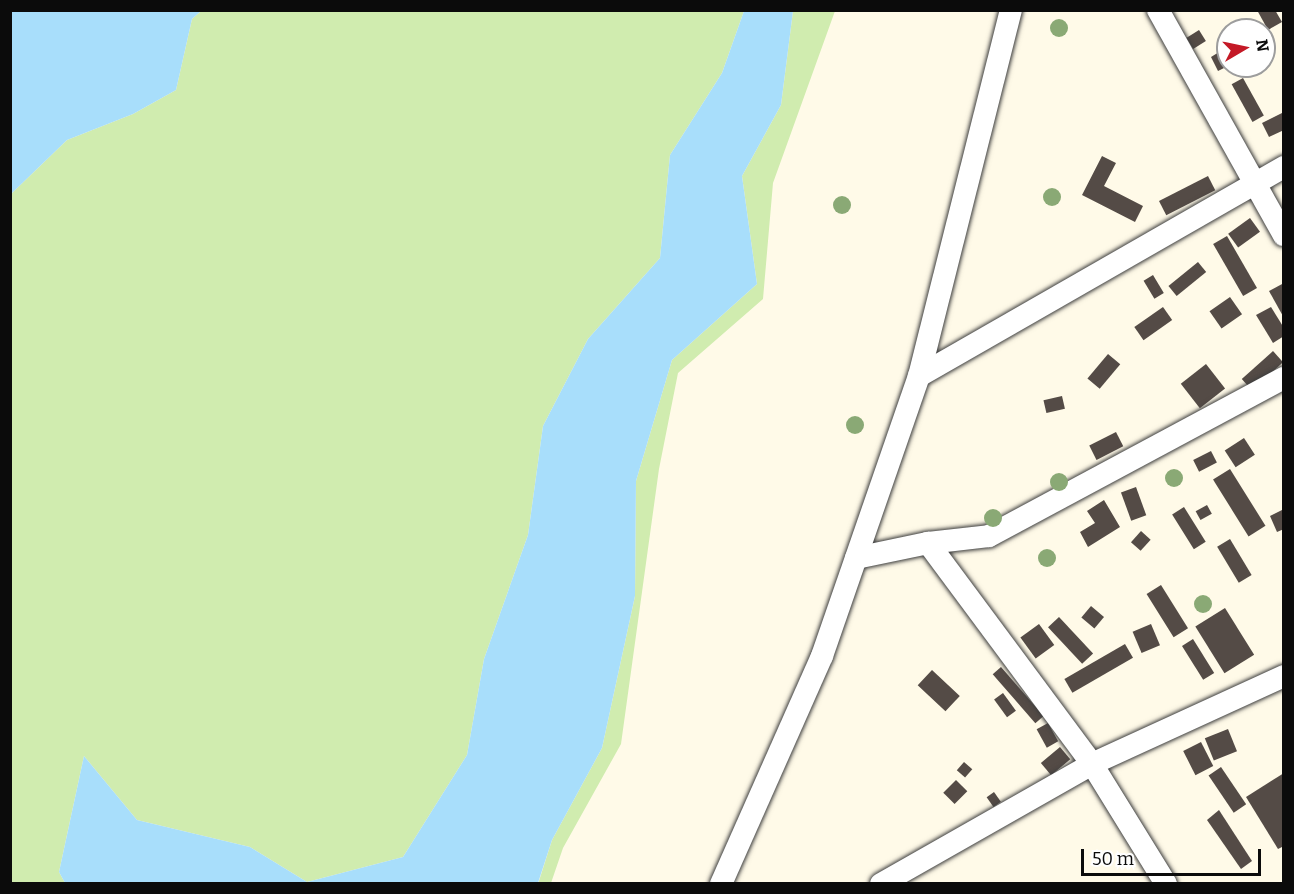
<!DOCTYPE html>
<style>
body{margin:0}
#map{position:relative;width:1294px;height:894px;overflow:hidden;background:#fffae8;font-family:Bitter,serif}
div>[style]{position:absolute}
.green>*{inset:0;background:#d0ecaf}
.water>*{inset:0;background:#a8defb}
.building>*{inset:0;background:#544b46;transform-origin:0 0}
.roads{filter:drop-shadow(0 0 2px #3e3e3e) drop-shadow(0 0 2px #3e3e3e)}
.street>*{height:22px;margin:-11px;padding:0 11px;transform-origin:11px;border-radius:11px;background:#fff}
.trees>*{width:18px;height:18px;margin:-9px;border-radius:50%;background:#8aa975}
span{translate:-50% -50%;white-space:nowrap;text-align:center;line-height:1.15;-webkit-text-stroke:6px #fff;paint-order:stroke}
.frame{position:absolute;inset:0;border:12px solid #0b0b0b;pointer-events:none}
.north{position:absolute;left:1216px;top:18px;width:60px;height:60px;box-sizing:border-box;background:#fff;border:2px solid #9d9d9d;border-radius:50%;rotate:81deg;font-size:16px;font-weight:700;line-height:24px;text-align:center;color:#0b0b0b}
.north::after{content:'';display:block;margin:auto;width:21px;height:27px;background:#c41926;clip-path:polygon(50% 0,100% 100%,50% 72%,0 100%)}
.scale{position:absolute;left:1081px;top:849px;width:180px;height:27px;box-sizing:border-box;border:3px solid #0b0b0b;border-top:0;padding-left:8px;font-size:18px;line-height:21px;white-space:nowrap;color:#0b0b0b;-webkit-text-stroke:4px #fff;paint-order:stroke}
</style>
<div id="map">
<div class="green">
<div style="clip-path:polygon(201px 11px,744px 11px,722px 73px,670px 155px,660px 258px,588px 339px,543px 426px,528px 535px,484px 659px,467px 755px,403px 857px,307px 882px,250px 847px,137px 820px,84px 756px,59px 872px,65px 883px,11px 884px,11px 194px,67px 140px,133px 114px,176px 90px,192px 19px)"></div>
<div style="clip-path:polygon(793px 11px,835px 11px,773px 183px,763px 299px,678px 373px,659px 469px,621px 744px,563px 848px,551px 883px,538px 884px,552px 840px,602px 748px,635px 596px,636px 481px,672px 360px,757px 284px,742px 176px,781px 105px)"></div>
</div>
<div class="water">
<div style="clip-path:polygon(11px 10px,201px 10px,201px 11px,192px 19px,176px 90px,133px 114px,67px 140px,11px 194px)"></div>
<div style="clip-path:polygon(744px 11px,793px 11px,781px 105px,742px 176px,757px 284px,672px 360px,636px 481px,635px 596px,602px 748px,552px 840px,538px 883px,65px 883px,59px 872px,84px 756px,137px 820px,250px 847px,307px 882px,403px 857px,467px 755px,484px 659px,528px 535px,543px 426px,588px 339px,660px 258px,670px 155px,722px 73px)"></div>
</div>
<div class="building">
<div style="clip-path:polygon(1257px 10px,1275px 10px,1282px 22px,1268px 30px)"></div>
<div style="left:1199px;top:30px;width:13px;height:15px;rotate:58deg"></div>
<div style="clip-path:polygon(1224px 49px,1228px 56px,1228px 66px,1218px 71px,1211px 57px)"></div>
<div style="left:1243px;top:78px;width:43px;height:13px;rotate:61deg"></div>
<div style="clip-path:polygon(1284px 112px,1284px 130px,1269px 137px,1262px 123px)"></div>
<div style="clip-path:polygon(1102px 156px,1116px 163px,1104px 186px,1143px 206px,1135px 222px,1082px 195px)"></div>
<div style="left:1208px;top:176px;width:16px;height:55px;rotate:63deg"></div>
<div style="left:1250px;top:218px;width:17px;height:27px;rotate:54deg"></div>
<div style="left:1227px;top:236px;width:60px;height:16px;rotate:60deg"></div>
<div style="left:1198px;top:262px;width:13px;height:38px;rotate:51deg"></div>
<div style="left:1153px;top:275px;width:21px;height:11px;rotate:59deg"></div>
<div style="clip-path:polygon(1284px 283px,1284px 318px,1269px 291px)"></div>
<div style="left:1230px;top:297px;width:21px;height:25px;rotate:55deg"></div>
<div style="left:1163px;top:307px;width:16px;height:35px;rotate:55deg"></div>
<div style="clip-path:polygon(1271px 307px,1284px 328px,1284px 336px,1273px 343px,1256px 315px)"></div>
<div style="left:1273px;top:351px;width:15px;height:42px;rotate:48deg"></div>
<div style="left:1108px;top:354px;width:16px;height:32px;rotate:40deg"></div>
<div style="left:1206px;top:364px;width:31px;height:32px;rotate:52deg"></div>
<div style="left:1062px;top:396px;width:13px;height:19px;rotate:77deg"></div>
<div style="left:1116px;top:432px;width:16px;height:30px;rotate:63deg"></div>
<div style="left:1244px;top:438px;width:20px;height:23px;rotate:57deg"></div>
<div style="left:1211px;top:451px;width:13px;height:20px;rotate:63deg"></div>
<div style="left:1230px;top:469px;width:67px;height:20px;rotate:58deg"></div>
<div style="left:1136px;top:487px;width:30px;height:16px;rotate:70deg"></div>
<div style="clip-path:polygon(1104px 500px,1120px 527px,1088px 547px,1080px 532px,1095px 523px,1087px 511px)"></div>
<div style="left:1207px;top:505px;width:10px;height:13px;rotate:61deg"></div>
<div style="left:1184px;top:507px;width:41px;height:14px;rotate:58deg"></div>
<div style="clip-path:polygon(1284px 509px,1284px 529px,1277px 532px,1270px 516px)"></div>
<div style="left:1141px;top:531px;width:13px;height:15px;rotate:42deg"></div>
<div style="left:1230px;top:539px;width:42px;height:15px;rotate:59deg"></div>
<div style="left:1161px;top:585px;width:51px;height:17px;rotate:58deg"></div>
<div style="left:1091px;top:606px;width:17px;height:15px;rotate:40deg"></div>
<div style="left:1225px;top:608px;width:55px;height:35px;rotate:58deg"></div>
<div style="left:1059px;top:617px;width:50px;height:15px;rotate:47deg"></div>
<div style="left:1039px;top:624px;width:26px;height:23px;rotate:54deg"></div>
<div style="left:1151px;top:624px;width:23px;height:20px;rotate:67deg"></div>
<div style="left:1193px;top:639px;width:40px;height:13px;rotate:58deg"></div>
<div style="left:1125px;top:644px;width:16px;height:70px;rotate:60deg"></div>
<div style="left:1001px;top:667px;width:65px;height:11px;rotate:49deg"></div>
<div style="left:932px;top:670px;width:38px;height:21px;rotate:43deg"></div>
<div style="left:1003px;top:693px;width:22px;height:11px;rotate:54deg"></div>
<div style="left:1048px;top:723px;width:21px;height:13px;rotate:61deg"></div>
<div style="left:1228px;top:729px;width:24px;height:25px;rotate:68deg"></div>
<div style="left:1201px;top:742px;width:27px;height:20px;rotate:63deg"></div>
<div style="left:1060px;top:747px;width:16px;height:25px;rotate:50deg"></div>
<div style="left:964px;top:762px;width:11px;height:11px;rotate:41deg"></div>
<div style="left:1221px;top:767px;width:45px;height:15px;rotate:56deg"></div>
<div style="clip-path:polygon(1284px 773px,1284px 846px,1278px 849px,1246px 797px)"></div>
<div style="left:956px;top:780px;width:16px;height:18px;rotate:45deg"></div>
<div style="left:994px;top:792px;width:12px;height:9px;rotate:55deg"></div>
<div style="clip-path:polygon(1219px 810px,1252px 861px,1241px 869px,1207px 820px)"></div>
</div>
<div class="roads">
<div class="street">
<div style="left:1158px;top:10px;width:258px;rotate:60.8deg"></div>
<div style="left:919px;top:376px;width:421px;rotate:-29.8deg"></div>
<div style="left:928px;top:543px;width:275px;rotate:53.4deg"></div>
<div style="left:1092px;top:764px;width:141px;rotate:58.3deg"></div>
<div style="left:856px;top:558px;width:74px;rotate:-11.8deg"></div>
<div style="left:928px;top:543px;width:61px;rotate:-6.5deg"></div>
<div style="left:989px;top:536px;width:335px;rotate:-28.2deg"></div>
<div style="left:721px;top:884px;width:249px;rotate:-66.1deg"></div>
<div style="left:822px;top:656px;width:296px;rotate:-70.9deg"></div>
<div style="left:919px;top:376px;width:377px;rotate:-75.9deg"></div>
<div style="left:881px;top:884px;width:243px;rotate:-29.6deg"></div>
<div style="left:1092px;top:764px;width:211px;rotate:-24.6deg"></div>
</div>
</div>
<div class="trees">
<div style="left:1059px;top:28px"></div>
<div style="left:1052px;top:197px"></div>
<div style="left:842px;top:205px"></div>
<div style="left:855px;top:425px"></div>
<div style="left:1174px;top:478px"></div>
<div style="left:1059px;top:482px"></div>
<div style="left:993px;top:518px"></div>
<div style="left:1047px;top:558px"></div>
<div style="left:1203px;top:604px"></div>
</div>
<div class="frame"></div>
<div class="north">N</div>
<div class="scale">50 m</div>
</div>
